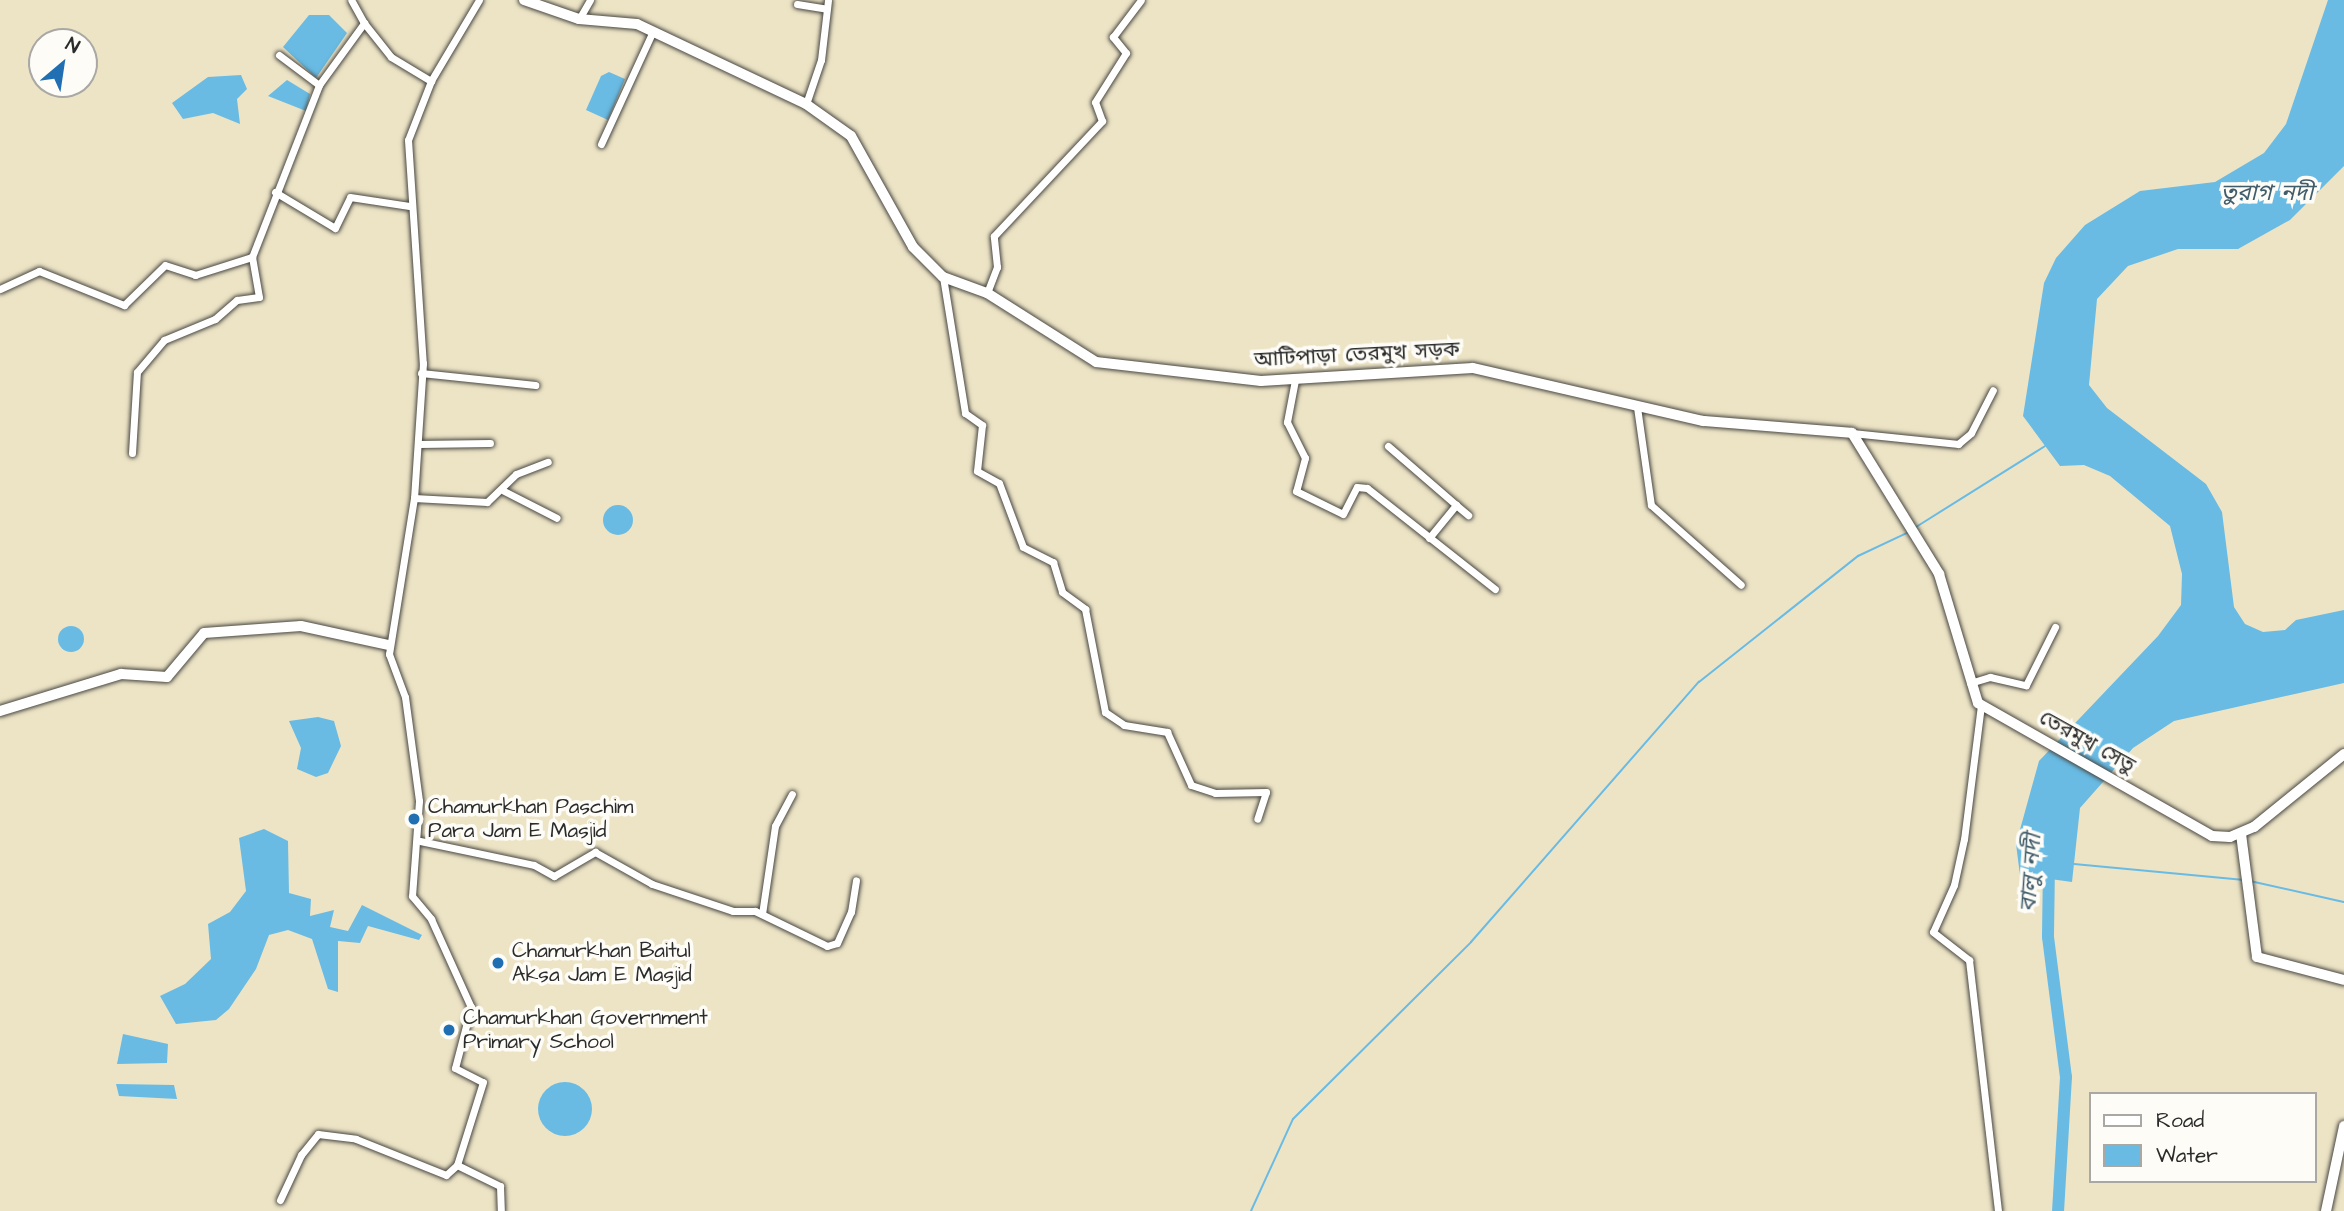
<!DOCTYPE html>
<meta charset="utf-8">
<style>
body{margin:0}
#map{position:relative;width:2344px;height:1211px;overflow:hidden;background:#ede4c6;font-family:"Architects Daughter","Noto Sans Bengali",sans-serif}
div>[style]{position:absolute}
.water>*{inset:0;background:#69bbe4}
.round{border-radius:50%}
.stream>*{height:2px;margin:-1px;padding:0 1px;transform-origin:1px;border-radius:1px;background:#69bbe4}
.river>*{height:12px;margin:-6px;padding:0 6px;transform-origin:6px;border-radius:6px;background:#69bbe4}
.roads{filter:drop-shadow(0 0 2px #484742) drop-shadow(0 0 2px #484742)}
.minor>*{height:7px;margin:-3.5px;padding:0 3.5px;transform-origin:3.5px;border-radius:3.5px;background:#fff}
.tertiary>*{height:10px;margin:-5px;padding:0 5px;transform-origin:5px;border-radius:5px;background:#fff}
.secondary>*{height:10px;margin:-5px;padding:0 5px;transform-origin:5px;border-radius:5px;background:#fff}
.dots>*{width:19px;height:19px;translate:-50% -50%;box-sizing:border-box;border:4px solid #fdfcf7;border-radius:50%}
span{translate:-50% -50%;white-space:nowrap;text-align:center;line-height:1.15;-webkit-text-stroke:7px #fdfcf7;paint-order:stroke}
.street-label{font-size:21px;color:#2b2b2b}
.poi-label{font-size:21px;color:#2b2b2b}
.left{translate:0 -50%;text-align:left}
.water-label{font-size:23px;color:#415d6c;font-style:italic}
.legend{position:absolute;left:2089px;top:1092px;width:228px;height:91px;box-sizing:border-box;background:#fdfcf7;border:2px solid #a9a8a5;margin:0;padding:9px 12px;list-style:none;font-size:21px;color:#2b2b2b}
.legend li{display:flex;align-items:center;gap:14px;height:35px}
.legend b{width:35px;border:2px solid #a9a8a5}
.north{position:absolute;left:28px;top:28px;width:70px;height:70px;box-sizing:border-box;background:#fdfcf7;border:2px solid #a9a8a5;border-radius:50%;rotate:29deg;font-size:19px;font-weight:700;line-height:28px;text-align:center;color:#2b2b2b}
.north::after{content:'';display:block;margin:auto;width:24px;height:32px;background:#1f6fb2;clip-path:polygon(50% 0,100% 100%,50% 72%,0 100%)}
</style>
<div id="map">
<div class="water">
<div style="clip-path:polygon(2328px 0,2344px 0,2344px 166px,2290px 220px,2238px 249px,2178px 249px,2128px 266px,2097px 299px,2089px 385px,2107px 408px,2206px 484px,2222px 512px,2234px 607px,2245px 624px,2263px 632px,2285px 630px,2296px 620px,2344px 610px,2344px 683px,2174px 721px,2133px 748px,2080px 808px,2072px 882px,2020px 875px,2016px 844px,2039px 761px,2158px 636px,2181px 605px,2182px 574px,2170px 526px,2110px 476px,2084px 465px,2060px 466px,2023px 416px,2044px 283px,2056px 258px,2085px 225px,2140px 191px,2215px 182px,2264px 153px,2286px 124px)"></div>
<div style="clip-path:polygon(309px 15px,329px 15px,347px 33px,316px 78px,283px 47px)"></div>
<div style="clip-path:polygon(609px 72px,625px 79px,608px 120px,586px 110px,601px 76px)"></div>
<div style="clip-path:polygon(241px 75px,247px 89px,237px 99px,240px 124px,213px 113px,183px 119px,172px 103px,208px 77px)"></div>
<div style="clip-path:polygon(287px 80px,310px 94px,306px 111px,268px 96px)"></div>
<div class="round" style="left:603px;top:505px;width:30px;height:30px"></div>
<div class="round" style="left:58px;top:626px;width:26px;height:26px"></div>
<div style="clip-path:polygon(318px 717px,334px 721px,341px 746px,328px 773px,316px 777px,297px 769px,301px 748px,289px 721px)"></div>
<div style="clip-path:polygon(264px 829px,288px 841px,289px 893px,311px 899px,310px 916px,334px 910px,330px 927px,348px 931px,362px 905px,422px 935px,419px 940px,368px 926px,360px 943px,338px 941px,338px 992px,328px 989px,312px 939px,288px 930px,269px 935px,256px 969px,229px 1009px,216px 1020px,176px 1024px,160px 996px,185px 984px,211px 959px,208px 924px,230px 912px,246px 891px,239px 838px)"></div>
<div style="clip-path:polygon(123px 1034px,168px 1044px,167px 1063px,117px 1064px)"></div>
<div class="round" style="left:538px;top:1082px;width:54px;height:54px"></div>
<div style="clip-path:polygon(116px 1084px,174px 1085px,177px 1099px,119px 1096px)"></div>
</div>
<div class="stream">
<div style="left:1916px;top:527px;width:152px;rotate:-32.1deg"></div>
<div style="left:2074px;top:864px;width:171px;rotate:5.4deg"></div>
<div style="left:2250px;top:881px;width:96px;rotate:12.6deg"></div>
<div style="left:1251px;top:1211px;width:101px;rotate:-65.5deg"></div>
<div style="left:1293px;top:1119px;width:251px;rotate:-44.8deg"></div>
<div style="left:1471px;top:942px;width:346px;rotate:-48.8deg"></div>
<div style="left:1699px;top:682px;width:203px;rotate:-38.4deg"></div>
<div style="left:1858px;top:556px;width:56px;rotate:-25.2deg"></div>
</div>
<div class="river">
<div style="left:2049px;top:864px;width:73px;rotate:90.8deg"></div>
<div style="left:2048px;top:937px;width:141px;rotate:82.7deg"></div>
<div style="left:2066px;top:1077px;width:134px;rotate:93.4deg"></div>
</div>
<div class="roads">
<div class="minor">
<div style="left:479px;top:0;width:94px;rotate:120.7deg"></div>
<div style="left:431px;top:81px;width:63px;rotate:111.3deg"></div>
<div style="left:408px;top:140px;width:224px;rotate:86.2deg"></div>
<div style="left:423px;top:363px;width:135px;rotate:93.8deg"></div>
<div style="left:414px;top:498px;width:158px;rotate:99.1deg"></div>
<div style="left:389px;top:654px;width:46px;rotate:69.6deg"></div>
<div style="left:405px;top:697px;width:105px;rotate:82.3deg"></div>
<div style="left:419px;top:801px;width:95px;rotate:94.2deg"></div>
<div style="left:412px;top:896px;width:30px;rotate:50deg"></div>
<div style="left:431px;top:919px;width:97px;rotate:65.6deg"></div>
<div style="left:471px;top:1007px;width:63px;rotate:104.7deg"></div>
<div style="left:455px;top:1068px;width:31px;rotate:27deg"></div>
<div style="left:483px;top:1082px;width:87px;rotate:107.4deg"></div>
<div style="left:457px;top:1165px;width:48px;rotate:26deg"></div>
<div style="left:500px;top:1186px;width:25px;rotate:88deg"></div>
<div style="left:797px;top:4px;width:30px;rotate:9deg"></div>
<div style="left:579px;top:19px;width:22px;rotate:-60deg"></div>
<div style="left:364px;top:23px;width:43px;rotate:51.5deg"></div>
<div style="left:391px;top:57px;width:47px;rotate:31deg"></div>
<div style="left:279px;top:55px;width:50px;rotate:36.9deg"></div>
<div style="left:806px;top:104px;width:46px;rotate:-71.2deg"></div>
<div style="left:821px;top:60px;width:60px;rotate:-83.3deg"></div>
<div style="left:601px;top:144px;width:124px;rotate:-65.3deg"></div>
<div style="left:275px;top:192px;width:70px;rotate:31deg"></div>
<div style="left:335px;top:228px;width:34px;rotate:-64deg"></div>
<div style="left:350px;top:197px;width:60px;rotate:8.7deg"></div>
<div style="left:943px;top:277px;width:138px;rotate:80.8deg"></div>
<div style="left:965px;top:413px;width:21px;rotate:35deg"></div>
<div style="left:982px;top:425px;width:46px;rotate:96.2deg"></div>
<div style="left:977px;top:471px;width:25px;rotate:29deg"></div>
<div style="left:999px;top:483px;width:68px;rotate:69.4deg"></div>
<div style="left:1023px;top:547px;width:34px;rotate:27deg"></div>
<div style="left:1053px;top:562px;width:31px;rotate:73deg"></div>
<div style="left:1062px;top:592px;width:29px;rotate:36deg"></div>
<div style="left:1085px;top:609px;width:105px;rotate:79deg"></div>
<div style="left:1105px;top:712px;width:23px;rotate:34deg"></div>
<div style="left:1124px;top:725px;width:44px;rotate:9.2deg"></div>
<div style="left:1167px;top:732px;width:58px;rotate:65.6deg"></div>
<div style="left:1191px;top:785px;width:25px;rotate:18deg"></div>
<div style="left:1215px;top:793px;width:51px;rotate:-1.1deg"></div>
<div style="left:1266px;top:792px;width:28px;rotate:108deg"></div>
<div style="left:0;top:289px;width:43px;rotate:-24.8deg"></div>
<div style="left:39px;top:271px;width:92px;rotate:21.8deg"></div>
<div style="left:124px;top:305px;width:57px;rotate:-44.3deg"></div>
<div style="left:165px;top:265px;width:32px;rotate:18deg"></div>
<div style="left:195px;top:275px;width:60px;rotate:-17.5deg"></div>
<div style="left:252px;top:257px;width:185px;rotate:-68.7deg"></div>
<div style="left:319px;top:85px;width:77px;rotate:-54deg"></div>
<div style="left:364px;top:23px;width:26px;rotate:-119deg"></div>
<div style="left:987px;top:293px;width:28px;rotate:-69deg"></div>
<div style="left:997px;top:267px;width:31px;rotate:-96deg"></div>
<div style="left:994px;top:236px;width:158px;rotate:-46.8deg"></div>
<div style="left:1102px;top:121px;width:20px;rotate:-110deg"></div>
<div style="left:1095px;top:102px;width:58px;rotate:-57.7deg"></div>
<div style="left:1126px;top:53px;width:21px;rotate:-129deg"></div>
<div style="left:1113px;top:37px;width:46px;rotate:-52.9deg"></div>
<div style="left:421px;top:373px;width:115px;rotate:6deg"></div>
<div style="left:1295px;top:380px;width:43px;rotate:100.8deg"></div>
<div style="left:1287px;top:422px;width:40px;rotate:63.4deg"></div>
<div style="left:1305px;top:458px;width:34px;rotate:105deg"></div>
<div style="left:1296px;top:491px;width:52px;rotate:26.1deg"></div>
<div style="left:1343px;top:514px;width:30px;rotate:-63deg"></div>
<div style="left:1357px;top:487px;width:10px;rotate:6deg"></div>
<div style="left:1367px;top:488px;width:163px;rotate:38.3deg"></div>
<div style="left:1637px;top:407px;width:99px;rotate:81.9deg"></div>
<div style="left:1651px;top:505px;width:120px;rotate:41.6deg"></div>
<div style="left:1852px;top:433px;width:107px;rotate:5.9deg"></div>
<div style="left:1958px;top:444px;width:17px;rotate:-40deg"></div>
<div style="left:1971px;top:433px;width:48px;rotate:-62.9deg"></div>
<div style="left:419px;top:444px;width:71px;rotate:-0.8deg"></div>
<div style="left:1388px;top:446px;width:90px;rotate:40.9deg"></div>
<div style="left:132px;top:453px;width:81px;rotate:-86.5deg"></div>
<div style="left:137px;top:372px;width:42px;rotate:-49.8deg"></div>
<div style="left:164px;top:340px;width:55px;rotate:-22.4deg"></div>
<div style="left:215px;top:319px;width:29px;rotate:-41deg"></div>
<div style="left:237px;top:300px;width:22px;rotate:-8deg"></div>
<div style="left:259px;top:297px;width:41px;rotate:-99.9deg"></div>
<div style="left:504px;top:491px;width:59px;rotate:27deg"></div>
<div style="left:414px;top:498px;width:73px;rotate:3.1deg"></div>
<div style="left:487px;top:502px;width:40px;rotate:-44deg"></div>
<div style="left:516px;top:474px;width:34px;rotate:-21deg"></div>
<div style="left:1429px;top:538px;width:43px;rotate:-50.7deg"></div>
<div style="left:1456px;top:505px;width:16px;rotate:40deg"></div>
<div style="left:1970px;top:683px;width:21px;rotate:-17deg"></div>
<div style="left:1990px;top:677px;width:37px;rotate:13deg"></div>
<div style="left:2026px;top:685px;width:65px;rotate:-63.4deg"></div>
<div style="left:1981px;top:705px;width:135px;rotate:97.2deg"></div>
<div style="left:1964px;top:839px;width:47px;rotate:102.3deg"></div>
<div style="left:1954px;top:885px;width:51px;rotate:114.1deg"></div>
<div style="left:1933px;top:932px;width:46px;rotate:37.9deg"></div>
<div style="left:1969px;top:960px;width:253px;rotate:83.4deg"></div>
<div style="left:420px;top:841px;width:116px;rotate:11.9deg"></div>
<div style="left:534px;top:865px;width:23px;rotate:29deg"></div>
<div style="left:554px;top:876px;width:48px;rotate:-30.3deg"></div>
<div style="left:595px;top:852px;width:65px;rotate:29.3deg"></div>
<div style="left:652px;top:884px;width:85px;rotate:18.4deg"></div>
<div style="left:733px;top:911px;width:22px"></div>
<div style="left:755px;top:911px;width:80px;rotate:25.9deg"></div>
<div style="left:827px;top:946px;width:10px;rotate:-17deg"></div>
<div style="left:837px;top:943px;width:34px;rotate:-66deg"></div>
<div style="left:851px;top:912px;width:32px;rotate:-81deg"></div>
<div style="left:762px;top:914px;width:89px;rotate:-81.6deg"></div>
<div style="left:775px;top:826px;width:36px;rotate:-62deg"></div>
<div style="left:280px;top:1200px;width:50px;rotate:-65deg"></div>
<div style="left:301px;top:1155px;width:27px;rotate:-51deg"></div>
<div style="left:318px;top:1134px;width:38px;rotate:7deg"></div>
<div style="left:356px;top:1139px;width:97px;rotate:21.8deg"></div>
<div style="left:446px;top:1175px;width:15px;rotate:-42deg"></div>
</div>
<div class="tertiary">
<div style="left:0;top:711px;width:127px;rotate:-17deg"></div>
<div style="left:121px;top:674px;width:46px;rotate:3.7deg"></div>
<div style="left:167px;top:677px;width:57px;rotate:-49.9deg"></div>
<div style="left:204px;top:633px;width:97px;rotate:-4.1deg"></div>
<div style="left:301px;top:626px;width:90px;rotate:12.2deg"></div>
<div style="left:2241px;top:834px;width:124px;rotate:82.6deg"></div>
<div style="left:2257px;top:957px;width:90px;rotate:14.8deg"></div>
<div style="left:2326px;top:1211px;width:87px;rotate:-78deg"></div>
</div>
<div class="secondary">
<div style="left:524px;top:0;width:58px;rotate:19.1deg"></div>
<div style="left:579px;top:19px;width:58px;rotate:4.9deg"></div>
<div style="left:637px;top:24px;width:187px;rotate:25.3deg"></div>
<div style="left:806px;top:104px;width:55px;rotate:35.4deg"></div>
<div style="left:851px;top:136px;width:127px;rotate:60.8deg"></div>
<div style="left:913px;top:247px;width:42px;rotate:45deg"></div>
<div style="left:943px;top:277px;width:47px;rotate:20deg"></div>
<div style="left:987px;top:293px;width:129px;rotate:32.3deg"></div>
<div style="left:1096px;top:362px;width:166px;rotate:6.6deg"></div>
<div style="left:1261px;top:381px;width:212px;rotate:-3.5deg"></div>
<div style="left:1473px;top:368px;width:236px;rotate:13deg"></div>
<div style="left:1703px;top:421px;width:149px;rotate:4.6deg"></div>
<div style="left:1852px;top:433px;width:166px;rotate:58.3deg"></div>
<div style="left:1939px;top:574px;width:135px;rotate:73.2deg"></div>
<div style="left:1978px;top:703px;width:269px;rotate:29.6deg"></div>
<div style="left:2212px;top:836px;width:18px;rotate:3deg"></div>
<div style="left:2230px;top:837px;width:26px;rotate:-23deg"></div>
<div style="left:2254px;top:827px;width:116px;rotate:-39deg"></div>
</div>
</div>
<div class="dots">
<div style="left:414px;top:819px;background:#1f6fb2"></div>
<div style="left:498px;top:963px;background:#1f6fb2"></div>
<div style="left:449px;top:1030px;background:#1f6fb2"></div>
</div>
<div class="street-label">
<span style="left:1357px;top:355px;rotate:-3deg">আটিপাড়া তেরমুখ সড়ক</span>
<span style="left:2087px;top:742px;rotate:29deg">তেরমুখ সেতু</span>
</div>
<div class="poi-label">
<span class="left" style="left:428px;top:819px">Chamurkhan Paschim<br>Para Jam E Masjid</span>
<span class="left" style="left:512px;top:963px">Chamurkhan Baitul<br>Aksa Jam E Masjid</span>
<span class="left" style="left:463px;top:1030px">Chamurkhan Government<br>Primary School</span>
</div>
<div class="water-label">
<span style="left:2267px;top:193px">তুরাগ নদী</span>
<span style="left:2031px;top:873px;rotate:-86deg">বালু নদী</span>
</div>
<ul class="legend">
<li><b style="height:9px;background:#fff"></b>Road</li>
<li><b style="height:19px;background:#69bbe4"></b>Water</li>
</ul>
<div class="north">N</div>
</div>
